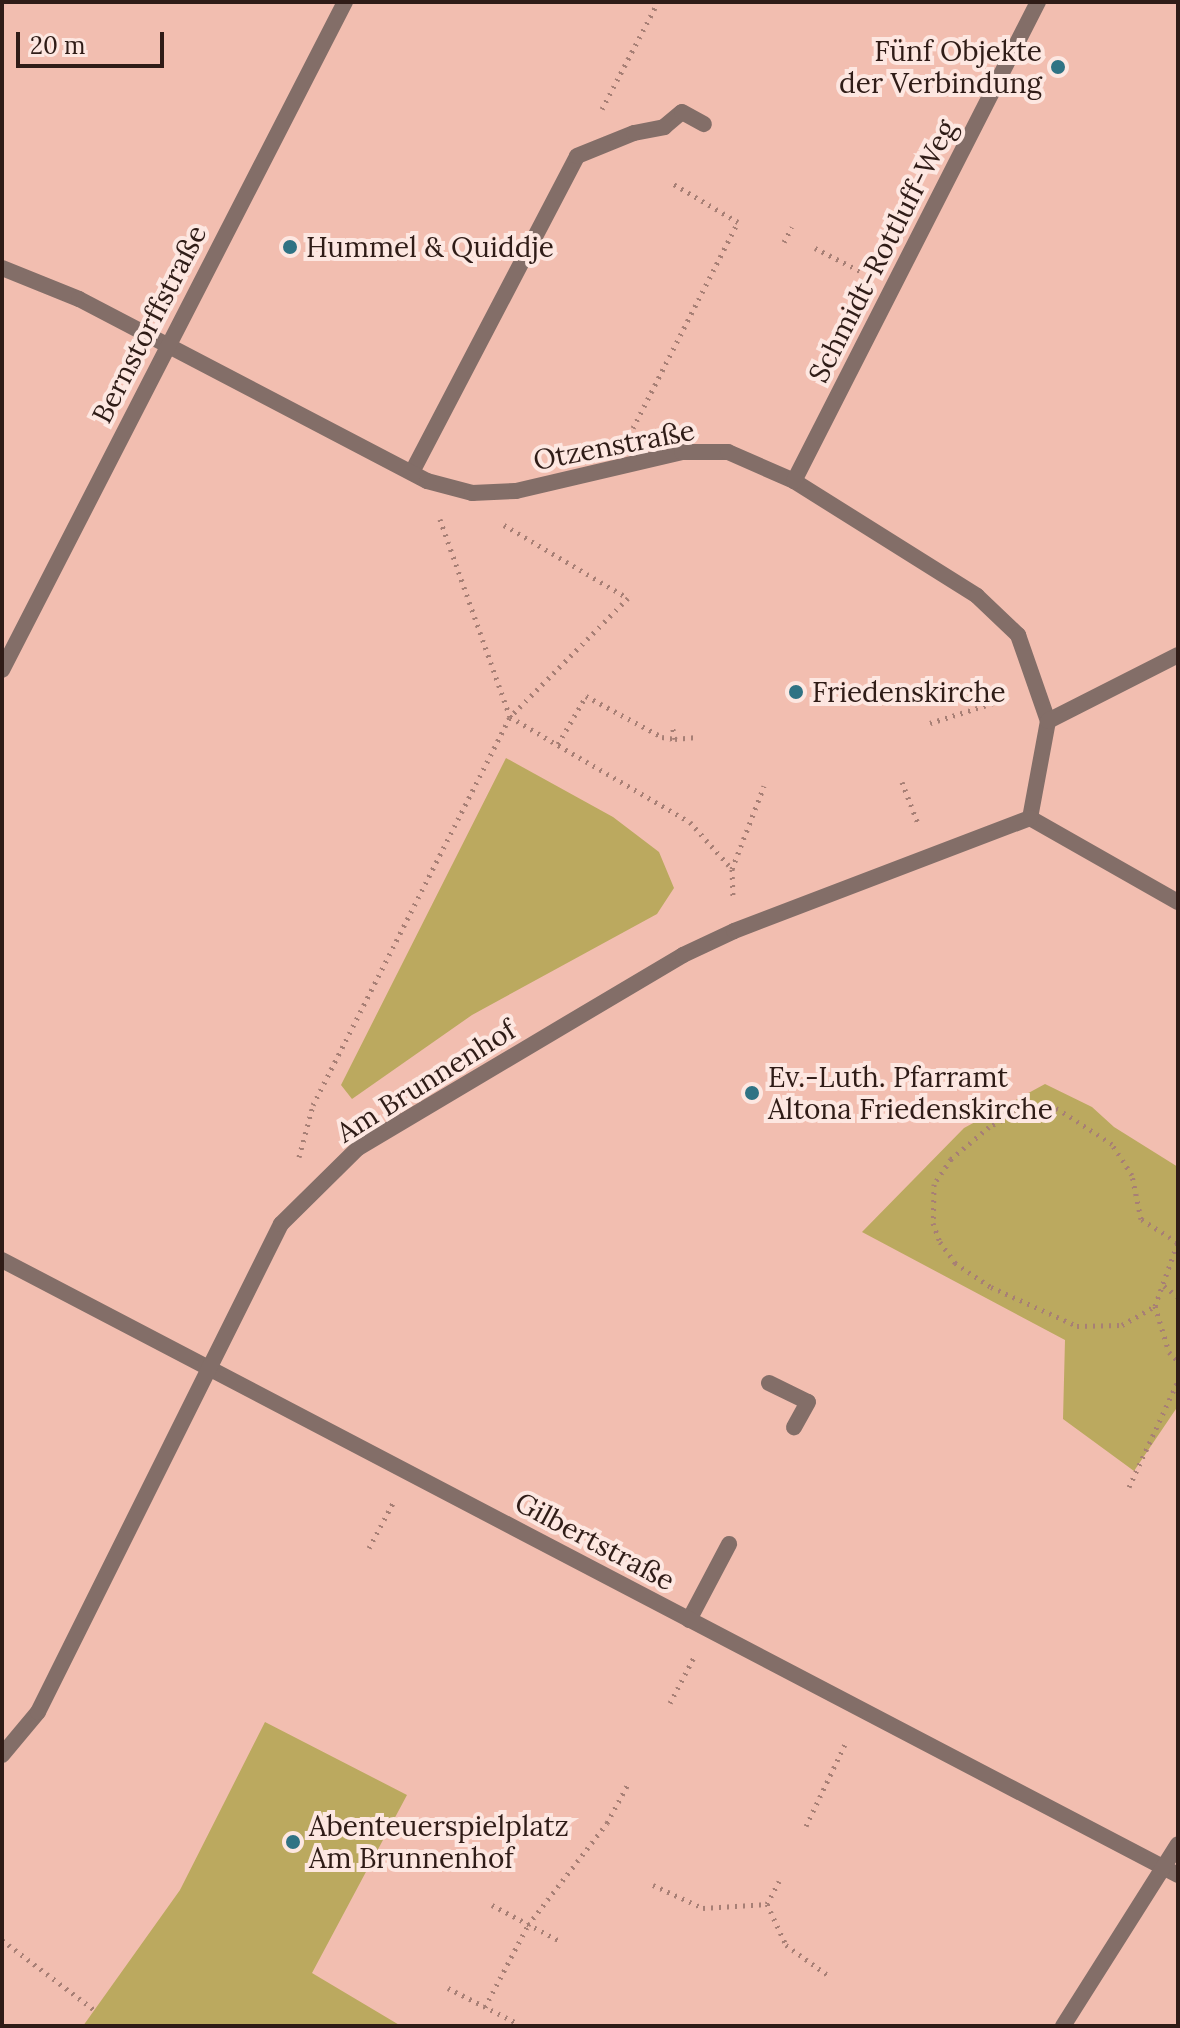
<!DOCTYPE html>
<meta charset="utf-8">
<style>
body{margin:0}
#map{position:relative;width:1180px;height:2028px;overflow:hidden;background:#f2beb0;font-family:Lora,serif}
div>[style]{position:absolute}
.green>*{inset:0;background:#bba95f}
.path>*{height:5px;margin-top:-2.5px;transform-origin:0;background:repeating-linear-gradient(90deg,#a77f75 0 2px,transparent 0 8px)}
.lane>*{height:16px;margin:-8px;padding:0 8px;transform-origin:8px;border-radius:8px;background:#836e68}
.street>*{height:16px;margin:-8px;padding:0 8px;transform-origin:8px;border-radius:8px;background:#836e68}
.dots>*{width:22px;height:22px;translate:-50% -50%;box-sizing:border-box;border:4px solid #fde7e1;border-radius:50%}
span{translate:-50% -50%;white-space:nowrap;text-align:center;line-height:1.15;-webkit-text-stroke:8px #fde7e1;paint-order:stroke}
.poi-label{font-size:28px;color:#2f1c17}
.right{translate:-100% -50%;text-align:right}
.left{translate:0 -50%;text-align:left}
.street-label{font-size:28px;color:#2f1c17}
.frame{position:absolute;inset:0;border:4px solid #2f1c17;pointer-events:none}
.scale{position:absolute;left:16px;top:32px;width:148px;height:36px;box-sizing:border-box;border:4px solid #2f1c17;border-top:0;padding-left:10px;font-size:24px;line-height:28px;white-space:nowrap;color:#2f1c17;-webkit-text-stroke:6px #fde7e1;paint-order:stroke}
</style>
<div id="map">
<div class="green">
<div style="clip-path:polygon(506px 758px,613px 817px,659px 852px,674px 888px,657px 914px,472px 1015px,352px 1099px,341px 1085px)"></div>
<div style="clip-path:polygon(1045px 1084px,1092px 1107px,1114px 1127px,1178px 1167px,1178px 1406px,1134px 1471px,1063px 1419px,1065px 1340px,862px 1232px,964px 1128px)"></div>
<div style="clip-path:polygon(265px 1722px,407px 1795px,312px 1973px,401px 2026px,83px 2026px,180px 1890px)"></div>
</div>
<div class="path">
<div style="left:602px;top:109px;width:121px;rotate:-62.4deg"></div>
<div style="left:784px;top:242px;width:17px;rotate:-62deg"></div>
<div style="left:815px;top:248px;width:55px;rotate:27deg"></div>
<div style="left:633px;top:428px;width:231px;rotate:-63deg"></div>
<div style="left:738px;top:222px;width:79px;rotate:-149.5deg"></div>
<div style="left:504px;top:525px;width:144px;rotate:30.5deg"></div>
<div style="left:628px;top:598px;width:168px;rotate:134.8deg"></div>
<div style="left:510px;top:717px;width:208px;rotate:30.3deg"></div>
<div style="left:690px;top:822px;width:63px;rotate:48.2deg"></div>
<div style="left:732px;top:869px;width:27px;rotate:88deg"></div>
<div style="left:930px;top:723px;width:80px;rotate:-17.5deg"></div>
<div style="left:675px;top:739px;width:22px;rotate:-5deg"></div>
<div style="left:558px;top:744px;width:56px;rotate:-59.7deg"></div>
<div style="left:586px;top:696px;width:86px;rotate:28.3deg"></div>
<div style="left:662px;top:737px;width:13px;rotate:9deg"></div>
<div style="left:675px;top:739px;width:14px;rotate:-102deg"></div>
<div style="left:902px;top:782px;width:47px;rotate:68.9deg"></div>
<div style="left:732px;top:869px;width:89px;rotate:-68.9deg"></div>
<div style="left:299px;top:1157px;width:54px;rotate:-74.9deg"></div>
<div style="left:313px;top:1105px;width:435px;rotate:-63.1deg"></div>
<div style="left:510px;top:717px;width:210px;rotate:-109.5deg"></div>
<div style="left:1177px;top:1242px;width:43px;rotate:-147.4deg"></div>
<div style="left:1141px;top:1219px;width:45px;rotate:-101.6deg"></div>
<div style="left:1132px;top:1175px;width:37px;rotate:-123deg"></div>
<div style="left:1112px;top:1144px;width:64px;rotate:-147.1deg"></div>
<div style="left:1058px;top:1109px;width:10px;rotate:-163deg"></div>
<div style="left:1048px;top:1106px;width:33px;rotate:168deg"></div>
<div style="left:1016px;top:1113px;width:30px;rotate:153deg"></div>
<div style="left:989px;top:1127px;width:50px;rotate:139.9deg"></div>
<div style="left:951px;top:1159px;width:30px;rotate:124deg"></div>
<div style="left:934px;top:1184px;width:39px;rotate:91deg"></div>
<div style="left:933px;top:1223px;width:20px;rotate:70deg"></div>
<div style="left:940px;top:1242px;width:26px;rotate:54deg"></div>
<div style="left:955px;top:1263px;width:43px;rotate:33.7deg"></div>
<div style="left:991px;top:1287px;width:94px;rotate:24.4deg"></div>
<div style="left:1077px;top:1326px;width:45px;rotate:-1.3deg"></div>
<div style="left:1122px;top:1325px;width:38px;rotate:-30deg"></div>
<div style="left:1155px;top:1306px;width:68px;rotate:-70.2deg"></div>
<div style="left:1164px;top:1286px;width:18px;rotate:38deg"></div>
<div style="left:1155px;top:1306px;width:48px;rotate:73.1deg"></div>
<div style="left:1169px;top:1352px;width:13px;rotate:45deg"></div>
<div style="left:1129px;top:1487px;width:117px;rotate:-65.2deg"></div>
<div style="left:369px;top:1548px;width:53px;rotate:-62deg"></div>
<div style="left:670px;top:1703px;width:52px;rotate:-62.4deg"></div>
<div style="left:806px;top:1826px;width:95px;rotate:-64.5deg"></div>
<div style="left:653px;top:1885px;width:55px;rotate:24.7deg"></div>
<div style="left:703px;top:1908px;width:64px;rotate:-3.6deg"></div>
<div style="left:767px;top:1904px;width:26px;rotate:-62deg"></div>
<div style="left:767px;top:1904px;width:45px;rotate:65.1deg"></div>
<div style="left:786px;top:1945px;width:53px;rotate:35.8deg"></div>
<div style="left:492px;top:1905px;width:75px;rotate:27.9deg"></div>
<div style="left:2px;top:1940px;width:118px;rotate:37.1deg"></div>
<div style="left:448px;top:1988px;width:75px;rotate:26.9deg"></div>
<div style="left:485px;top:2007px;width:93px;rotate:-62.3deg"></div>
<div style="left:528px;top:1925px;width:129px;rotate:-52.2deg"></div>
<div style="left:607px;top:1823px;width:44px;rotate:-61.7deg"></div>
</div>
<div class="lane">
<div style="left:412px;top:472px;width:356px;rotate:-62.4deg"></div>
<div style="left:577px;top:156px;width:61px;rotate:-22deg"></div>
<div style="left:634px;top:133px;width:31px;rotate:-11deg"></div>
<div style="left:664px;top:127px;width:23px;rotate:-40deg"></div>
<div style="left:682px;top:112px;width:25px;rotate:29deg"></div>
<div style="left:769px;top:1383px;width:43px;rotate:26deg"></div>
<div style="left:808px;top:1402px;width:29px;rotate:119deg"></div>
<div style="left:689px;top:1620px;width:86px;rotate:-62.2deg"></div>
</div>
<div class="street">
<div style="left:2px;top:268px;width:83px;rotate:21.9deg"></div>
<div style="left:79px;top:299px;width:393px;rotate:27.6deg"></div>
<div style="left:427px;top:481px;width:47px;rotate:14.9deg"></div>
<div style="left:472px;top:493px;width:44px;rotate:-2.6deg"></div>
<div style="left:516px;top:491px;width:171px;rotate:-13.2deg"></div>
<div style="left:682px;top:452px;width:46px"></div>
<div style="left:728px;top:452px;width:72px;rotate:23.7deg"></div>
<div style="left:794px;top:481px;width:216px;rotate:32.1deg"></div>
<div style="left:977px;top:596px;width:57px;rotate:43.6deg"></div>
<div style="left:1018px;top:635px;width:91px;rotate:70.8deg"></div>
<div style="left:1048px;top:721px;width:99px;rotate:100.5deg"></div>
<div style="left:1030px;top:818px;width:170px;rotate:29.6deg"></div>
<div style="left:794px;top:481px;width:538px;rotate:-63.01deg"></div>
<div style="left:2px;top:670px;width:751px;rotate:-62.82deg"></div>
<div style="left:1048px;top:721px;width:146px;rotate:-26.9deg"></div>
<div style="left:2px;top:1260px;width:1327px;rotate:27.61deg"></div>
<div style="left:2px;top:1755px;width:56px;rotate:-50.1deg"></div>
<div style="left:38px;top:1712px;width:545px;rotate:-63.53deg"></div>
<div style="left:281px;top:1224px;width:108px;rotate:-44.6deg"></div>
<div style="left:358px;top:1148px;width:378px;rotate:-30.7deg"></div>
<div style="left:683px;top:955px;width:56px;rotate:-25.2deg"></div>
<div style="left:734px;top:931px;width:317px;rotate:-20.9deg"></div>
<div style="left:1063px;top:2026px;width:215px;rotate:-57.7deg"></div>
</div>
<div class="dots">
<div style="left:1058px;top:67px;background:#307384"></div>
<div style="left:290px;top:247px;background:#307384"></div>
<div style="left:796px;top:692px;background:#307384"></div>
<div style="left:752px;top:1093px;background:#307384"></div>
<div style="left:293px;top:1842px;background:#307384"></div>
</div>
<div class="poi-label">
<span class="right" style="left:1042px;top:67px">Fünf Objekte<br>der Verbindung</span>
<span class="left" style="left:306px;top:247px">Hummel &amp; Quiddje</span>
<span class="left" style="left:812px;top:692px">Friedenskirche</span>
<span class="left" style="left:768px;top:1093px">Ev.-Luth. Pfarramt<br>Altona Friedenskirche</span>
<span class="left" style="left:309px;top:1842px">Abenteuerspielplatz<br>Am Brunnenhof</span>
</div>
<div class="street-label">
<span style="left:882px;top:251px;rotate:-63deg">Schmidt-Rottluff-Weg</span>
<span style="left:149px;top:324px;rotate:-63deg">Bernstorffstraße</span>
<span style="left:614px;top:445px;rotate:-11deg">Otzenstraße</span>
<span style="left:426px;top:1081px;rotate:-32deg">Am Brunnenhof</span>
<span style="left:595px;top:1541px;rotate:28deg">Gilbertstraße</span>
</div>
<div class="frame"></div>
<div class="scale">20 m</div>
</div>
